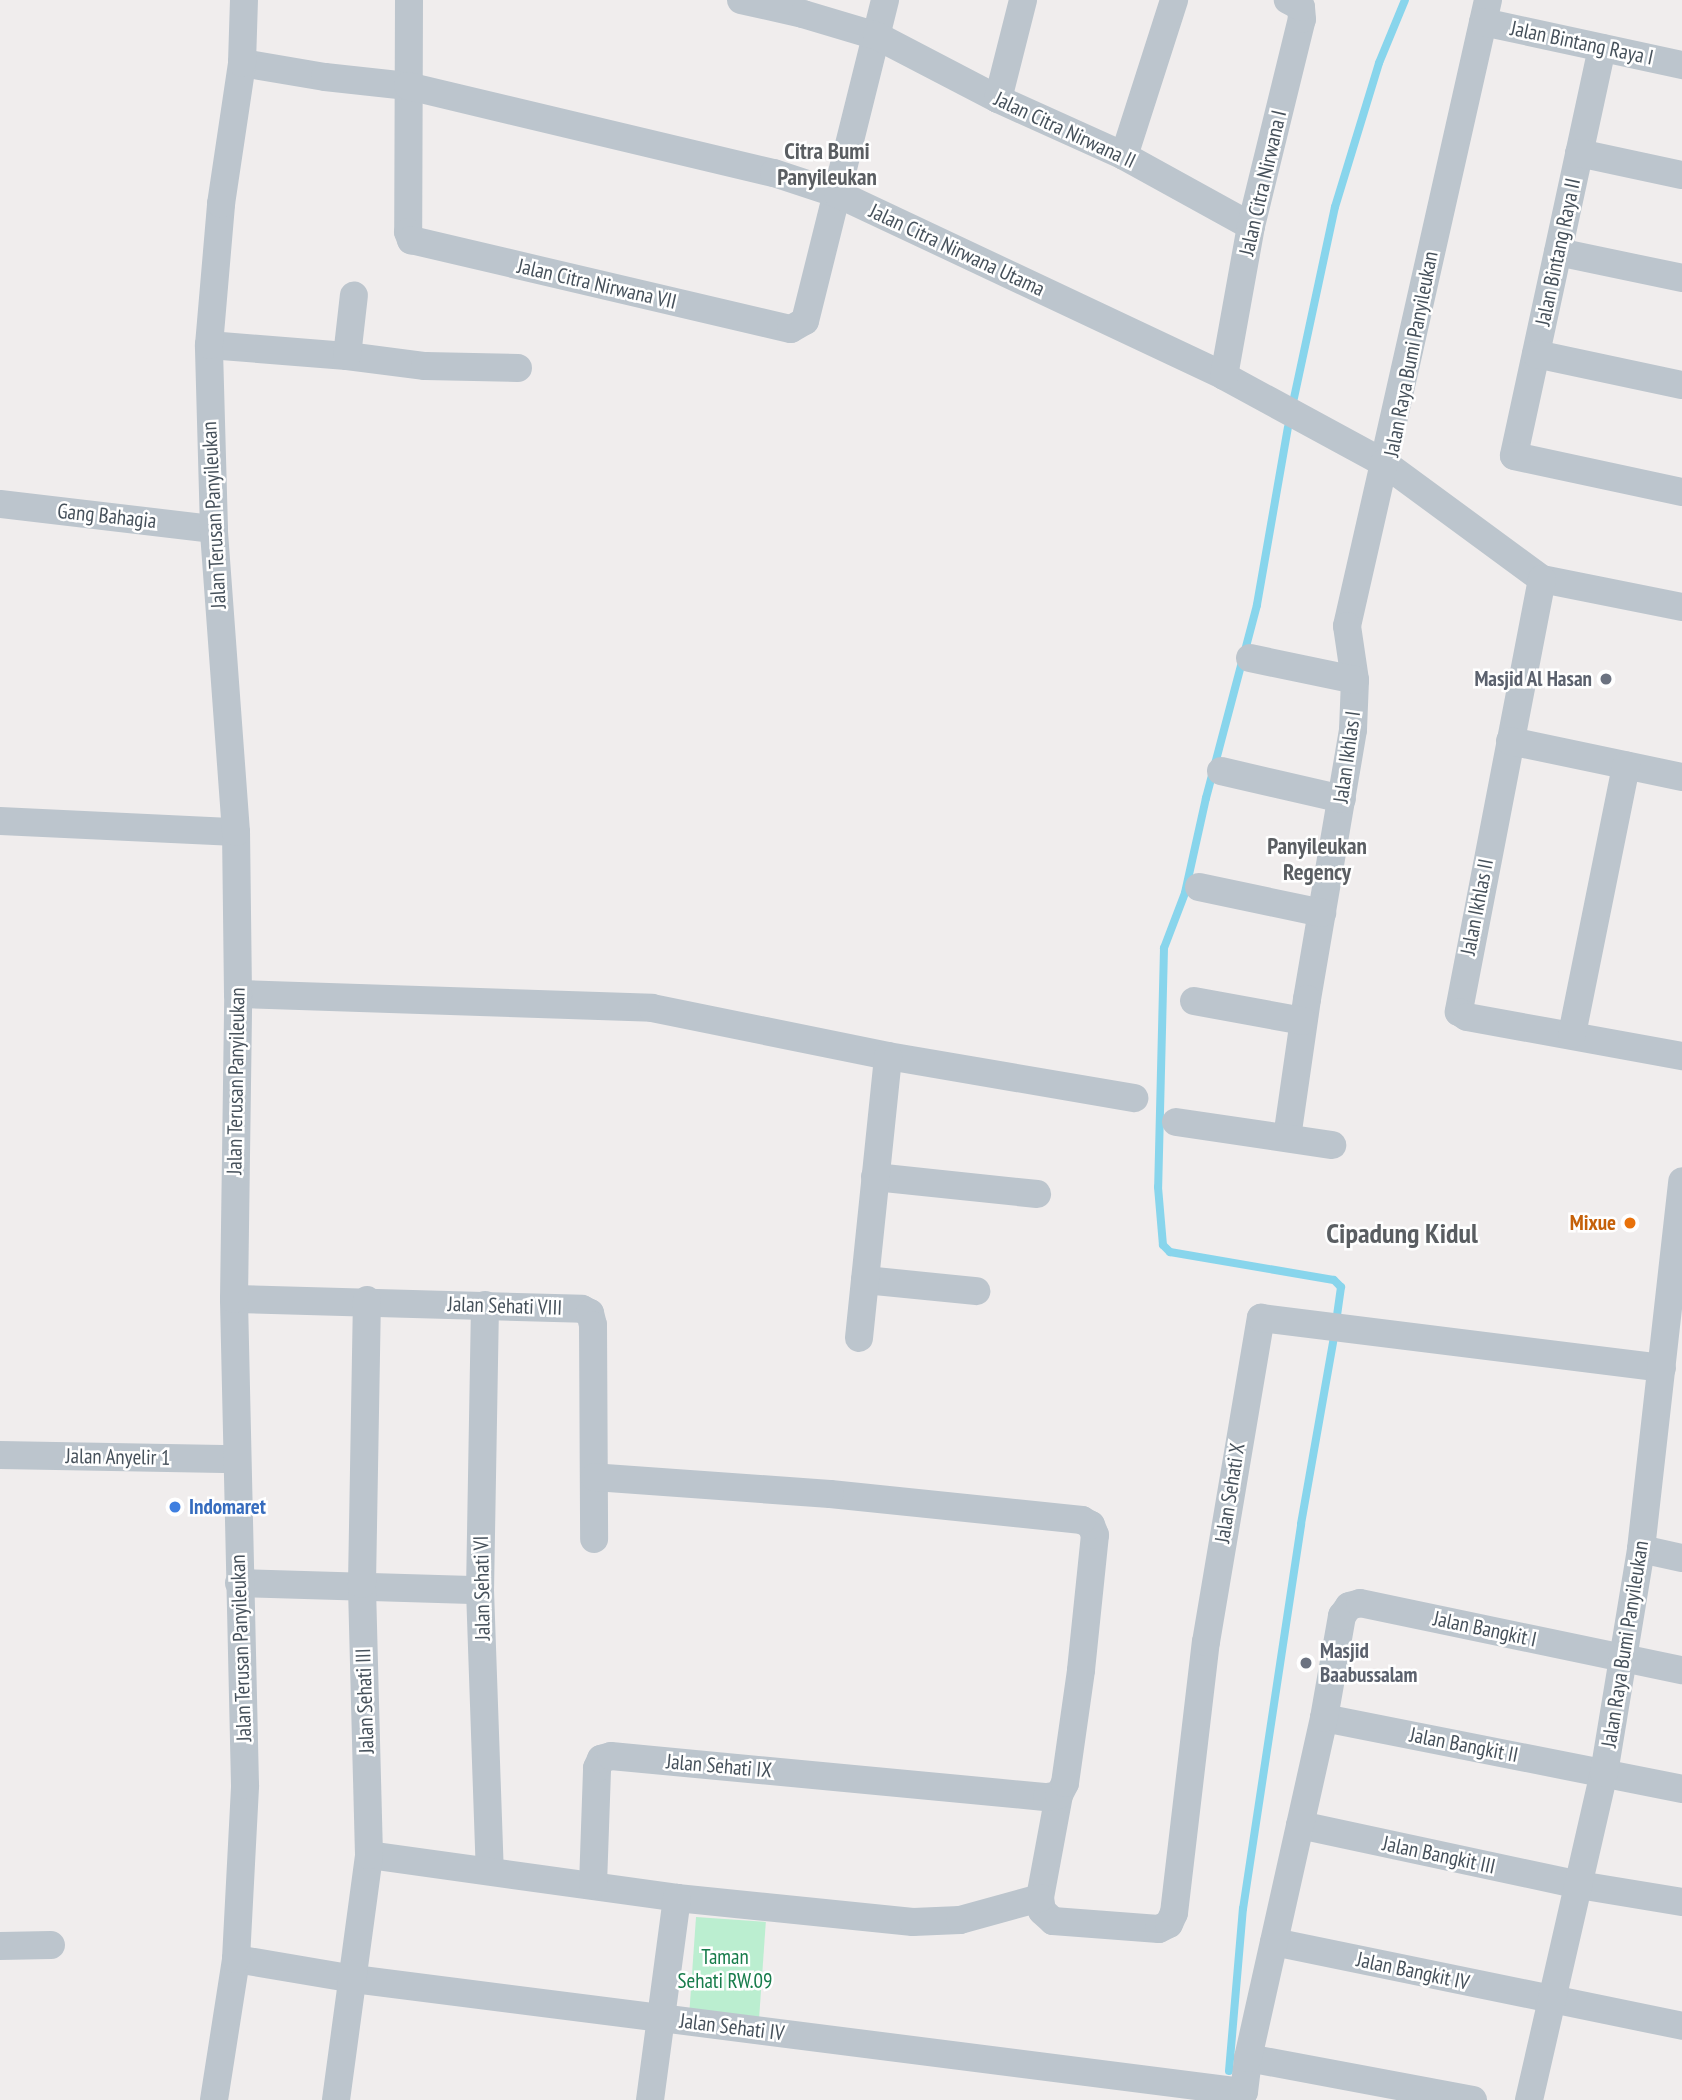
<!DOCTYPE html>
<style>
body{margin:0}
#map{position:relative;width:1682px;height:2100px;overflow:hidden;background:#f0eded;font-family:"PT Sans Narrow",sans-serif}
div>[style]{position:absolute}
.green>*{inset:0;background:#bbeed0;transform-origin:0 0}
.stream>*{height:8px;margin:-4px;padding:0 4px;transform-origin:4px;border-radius:4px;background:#88d5ec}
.minor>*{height:28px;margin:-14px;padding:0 14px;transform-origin:14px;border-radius:14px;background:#bcc5cd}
.dots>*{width:19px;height:19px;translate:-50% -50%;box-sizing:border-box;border:4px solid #fff;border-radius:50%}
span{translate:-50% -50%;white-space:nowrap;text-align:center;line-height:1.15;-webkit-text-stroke:5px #fff;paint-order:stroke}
.street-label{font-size:21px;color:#46515b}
.worship-label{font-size:21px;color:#5b616d;font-weight:700}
.right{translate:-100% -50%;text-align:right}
.left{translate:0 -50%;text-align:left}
.food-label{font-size:21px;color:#c56008;font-weight:700}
.shop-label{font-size:21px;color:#366cbe;font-weight:700}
.park-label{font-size:21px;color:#177c4b}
.neighbourhood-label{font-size:23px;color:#5a5e62;font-weight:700}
.district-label{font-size:28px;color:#5a5e62;font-weight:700}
</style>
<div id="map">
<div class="green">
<div style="left:696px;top:1917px;width:70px;height:100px;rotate:4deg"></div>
</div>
<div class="stream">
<div style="left:1294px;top:398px;width:195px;rotate:-77.9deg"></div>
<div style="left:1335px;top:207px;width:151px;rotate:-73deg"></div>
<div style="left:1379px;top:63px;width:68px;rotate:-67.6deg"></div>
<div style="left:1288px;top:427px;width:181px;rotate:99.9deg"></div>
<div style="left:1257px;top:605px;width:200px;rotate:104.8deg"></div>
<div style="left:1206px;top:798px;width:97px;rotate:102.5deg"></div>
<div style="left:1185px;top:893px;width:59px;rotate:110.9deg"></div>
<div style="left:1164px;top:948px;width:239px;rotate:91.4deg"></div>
<div style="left:1158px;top:1187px;width:58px;rotate:85.1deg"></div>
<div style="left:1163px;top:1245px;width:10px;rotate:45deg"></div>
<div style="left:1170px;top:1252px;width:166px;rotate:9.7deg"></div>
<div style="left:1334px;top:1280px;width:10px;rotate:45deg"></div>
<div style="left:1341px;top:1287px;width:34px;rotate:98deg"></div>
<div style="left:1229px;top:2071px;width:163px;rotate:-85.1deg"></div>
<div style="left:1243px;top:1909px;width:389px;rotate:-81.4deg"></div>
<div style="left:1301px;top:1524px;width:196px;rotate:-80deg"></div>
</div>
<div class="minor">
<div style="left:409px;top:0;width:232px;rotate:90.2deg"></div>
<div style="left:408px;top:232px;width:9px;rotate:69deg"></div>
<div style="left:411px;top:240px;width:390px;rotate:13.2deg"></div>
<div style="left:791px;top:329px;width:16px;rotate:-30deg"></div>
<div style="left:805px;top:321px;width:331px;rotate:-76deg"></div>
<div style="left:741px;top:0;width:64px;rotate:12.7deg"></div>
<div style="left:803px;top:14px;width:77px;rotate:16.6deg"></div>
<div style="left:877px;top:36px;width:136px;rotate:27.5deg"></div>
<div style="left:998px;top:99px;width:138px;rotate:24.3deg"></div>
<div style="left:1124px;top:156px;width:145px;rotate:28.9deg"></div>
<div style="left:1488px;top:0;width:475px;rotate:102.7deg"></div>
<div style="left:1384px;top:463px;width:196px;rotate:36.3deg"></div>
<div style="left:1542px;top:579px;width:143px;rotate:11.3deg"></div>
<div style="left:1483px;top:22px;width:204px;rotate:12.2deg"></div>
<div style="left:1602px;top:48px;width:417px;rotate:102.2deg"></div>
<div style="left:1514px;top:456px;width:172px;rotate:12.1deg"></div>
<div style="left:242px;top:63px;width:84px;rotate:9.6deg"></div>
<div style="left:325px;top:77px;width:83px;rotate:6.2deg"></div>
<div style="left:408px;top:86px;width:376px;rotate:13.4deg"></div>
<div style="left:774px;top:173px;width:67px;rotate:18.2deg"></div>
<div style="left:838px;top:194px;width:427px;rotate:25.2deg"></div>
<div style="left:1224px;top:376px;width:182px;rotate:28.5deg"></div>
<div style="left:1384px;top:463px;width:167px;rotate:102.8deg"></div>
<div style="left:1347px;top:626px;width:55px;rotate:81.6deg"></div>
<div style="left:1355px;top:680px;width:50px;rotate:92.3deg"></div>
<div style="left:1353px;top:730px;width:273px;rotate:99.7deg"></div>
<div style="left:1307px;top:999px;width:139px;rotate:98.2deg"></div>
<div style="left:998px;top:99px;width:102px;rotate:-75.8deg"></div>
<div style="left:1579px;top:153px;width:105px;rotate:12.1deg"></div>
<div style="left:1124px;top:156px;width:164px;rotate:-72.2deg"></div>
<div style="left:1558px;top:252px;width:127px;rotate:11.8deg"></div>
<div style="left:209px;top:345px;width:138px;rotate:4.6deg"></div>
<div style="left:347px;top:356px;width:79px;rotate:7.3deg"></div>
<div style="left:425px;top:366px;width:93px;rotate:1.2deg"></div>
<div style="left:1536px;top:354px;width:149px;rotate:12deg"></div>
<div style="left:347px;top:356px;width:61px;rotate:-83.5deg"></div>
<div style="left:1224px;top:376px;width:152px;rotate:-79.8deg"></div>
<div style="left:1251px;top:226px;width:213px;rotate:-76.2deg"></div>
<div style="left:1302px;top:19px;width:12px;rotate:-95deg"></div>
<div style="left:1301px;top:7px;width:15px;rotate:-152deg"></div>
<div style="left:0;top:504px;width:215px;rotate:6.7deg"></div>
<div style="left:1542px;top:579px;width:441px;rotate:100.9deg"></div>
<div style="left:1459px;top:1012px;width:9px;rotate:32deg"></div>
<div style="left:1467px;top:1017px;width:219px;rotate:10.3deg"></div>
<div style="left:1250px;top:658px;width:107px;rotate:11.8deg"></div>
<div style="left:1510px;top:741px;width:176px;rotate:11.8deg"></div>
<div style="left:1221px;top:771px;width:124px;rotate:13deg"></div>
<div style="left:0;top:821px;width:236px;rotate:2.7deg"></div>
<div style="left:1199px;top:887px;width:126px;rotate:11.9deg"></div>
<div style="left:238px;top:994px;width:414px;rotate:1.9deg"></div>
<div style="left:652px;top:1008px;width:241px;rotate:11.5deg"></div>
<div style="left:888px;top:1056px;width:250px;rotate:9.7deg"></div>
<div style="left:1194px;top:1001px;width:111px;rotate:10.4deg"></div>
<div style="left:1572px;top:1034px;width:274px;rotate:-78.6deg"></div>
<div style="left:1176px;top:1122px;width:158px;rotate:8.4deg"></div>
<div style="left:875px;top:1177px;width:163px;rotate:6deg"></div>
<div style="left:865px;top:1280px;width:112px;rotate:5.7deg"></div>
<div style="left:234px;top:1299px;width:348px;rotate:1.6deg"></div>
<div style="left:582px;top:1309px;width:9px;rotate:27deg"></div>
<div style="left:590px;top:1313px;width:12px;rotate:76deg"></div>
<div style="left:593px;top:1325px;width:214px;rotate:89.7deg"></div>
<div style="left:485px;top:1305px;width:285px;rotate:91deg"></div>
<div style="left:480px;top:1590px;width:281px;rotate:88deg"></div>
<div style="left:859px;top:1338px;width:283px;rotate:-84.1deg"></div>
<div style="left:0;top:1455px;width:237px;rotate:1deg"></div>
<div style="left:1641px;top:1549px;width:42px;rotate:12.4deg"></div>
<div style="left:239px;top:1583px;width:241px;rotate:1.7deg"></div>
<div style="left:1324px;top:1718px;width:365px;rotate:11.2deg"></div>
<div style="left:1059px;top:1795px;width:105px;rotate:100.5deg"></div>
<div style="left:1040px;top:1898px;width:13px;rotate:81deg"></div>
<div style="left:1042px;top:1911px;width:15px;rotate:42deg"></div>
<div style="left:1053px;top:1921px;width:106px;rotate:4.3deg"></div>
<div style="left:1159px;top:1929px;width:11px;rotate:-27deg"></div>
<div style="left:1169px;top:1924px;width:12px;rotate:-66deg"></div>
<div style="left:1174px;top:1913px;width:273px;rotate:-83.3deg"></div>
<div style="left:1206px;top:1642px;width:329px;rotate:-80.4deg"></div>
<div style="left:1261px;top:1318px;width:404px;rotate:7.1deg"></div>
<div style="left:1300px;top:1825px;width:285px;rotate:12.1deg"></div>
<div style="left:1579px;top:1885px;width:104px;rotate:9.4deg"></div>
<div style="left:369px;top:1855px;width:311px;rotate:7.9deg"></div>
<div style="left:677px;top:1898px;width:237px;rotate:5.8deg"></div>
<div style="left:913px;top:1922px;width:47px;rotate:-2.4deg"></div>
<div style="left:960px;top:1920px;width:83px;rotate:-15.4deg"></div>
<div style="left:593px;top:1885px;width:117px;rotate:-88deg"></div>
<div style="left:597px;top:1768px;width:10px;rotate:-66deg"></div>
<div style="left:601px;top:1759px;width:10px;rotate:-17deg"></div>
<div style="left:611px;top:1756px;width:438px;rotate:5.4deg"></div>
<div style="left:1047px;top:1797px;width:12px;rotate:-9deg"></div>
<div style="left:1059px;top:1795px;width:13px;rotate:-63deg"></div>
<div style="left:1065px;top:1783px;width:114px;rotate:-81.9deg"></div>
<div style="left:1081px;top:1670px;width:136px;rotate:-84.1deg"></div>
<div style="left:1095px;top:1535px;width:11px;rotate:-112deg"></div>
<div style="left:1091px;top:1525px;width:10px;rotate:-151deg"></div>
<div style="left:1082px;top:1520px;width:253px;rotate:-174.1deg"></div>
<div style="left:830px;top:1494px;width:236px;rotate:-175.9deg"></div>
<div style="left:1274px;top:1942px;width:417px;rotate:11.6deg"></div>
<div style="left:0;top:1946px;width:51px;rotate:-1.1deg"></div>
<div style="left:236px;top:1959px;width:120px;rotate:9.6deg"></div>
<div style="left:354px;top:1979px;width:897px;rotate:7.24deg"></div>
<div style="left:1248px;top:2058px;width:229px;rotate:10.6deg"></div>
<div style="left:1244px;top:2092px;width:34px;rotate:-83deg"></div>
<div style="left:1248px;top:2058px;width:348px;rotate:-77.4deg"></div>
<div style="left:1324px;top:1718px;width:104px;rotate:-80deg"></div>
<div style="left:1342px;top:1616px;width:12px;rotate:-55deg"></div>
<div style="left:1349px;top:1606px;width:11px;rotate:-15deg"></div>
<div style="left:1360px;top:1603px;width:329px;rotate:11.8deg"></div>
<div style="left:214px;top:2100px;width:143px;rotate:-81.1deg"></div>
<div style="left:236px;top:1959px;width:174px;rotate:-87deg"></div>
<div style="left:245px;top:1785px;width:486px;rotate:-91.3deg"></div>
<div style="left:234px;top:1299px;width:305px;rotate:-89.2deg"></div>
<div style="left:238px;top:994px;width:162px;rotate:-90.7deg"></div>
<div style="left:236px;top:832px;width:304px;rotate:-94.2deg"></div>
<div style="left:214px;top:529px;width:184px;rotate:-91.6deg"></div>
<div style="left:209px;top:345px;width:142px;rotate:-85.1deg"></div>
<div style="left:221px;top:204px;width:143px;rotate:-81.5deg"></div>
<div style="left:242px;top:63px;width:63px;rotate:-88.2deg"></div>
<div style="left:336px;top:2100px;width:247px;rotate:-82.3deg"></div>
<div style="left:369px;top:1855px;width:271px;rotate:-91.5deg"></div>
<div style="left:362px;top:1584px;width:284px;rotate:-89deg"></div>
<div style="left:650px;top:2100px;width:204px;rotate:-82.4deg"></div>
<div style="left:1529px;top:2100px;width:335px;rotate:-77.1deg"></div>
<div style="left:1604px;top:1773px;width:227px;rotate:-80.6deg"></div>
<div style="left:1641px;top:1549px;width:370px;rotate:-83.6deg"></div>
</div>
<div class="dots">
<div style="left:1606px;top:679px;background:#6b7280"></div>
<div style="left:1630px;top:1223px;background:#e8710a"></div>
<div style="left:175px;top:1507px;background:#3f7fe0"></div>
<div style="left:1306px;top:1663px;background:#6b7280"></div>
</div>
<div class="street-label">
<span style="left:1582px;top:43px;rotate:12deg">Jalan Bintang Raya I</span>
<span style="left:1065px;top:130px;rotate:25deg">Jalan Citra Nirwana II</span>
<span style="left:1263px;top:183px;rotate:-77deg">Jalan Citra Nirwana I</span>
<span style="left:957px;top:250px;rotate:25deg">Jalan Citra Nirwana Utama</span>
<span style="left:1558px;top:252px;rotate:-78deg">Jalan Bintang Raya II</span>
<span style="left:597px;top:284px;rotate:13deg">Jalan Citra Nirwana VII</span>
<span style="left:1411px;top:354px;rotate:-79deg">Jalan Raya Bumi Panyileukan</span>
<span style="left:214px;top:515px;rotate:-93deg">Jalan Terusan Panyileukan</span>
<span style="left:107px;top:516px;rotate:6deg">Gang Bahagia</span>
<span style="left:1347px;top:757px;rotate:-82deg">Jalan Ikhlas I</span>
<span style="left:1477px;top:907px;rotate:-79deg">Jalan Ikhlas II</span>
<span style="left:236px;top:1081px;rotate:-89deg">Jalan Terusan Panyileukan</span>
<span style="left:505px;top:1306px;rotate:2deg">Jalan Sehati VIII</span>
<span style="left:118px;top:1457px;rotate:1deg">Jalan Anyelir 1</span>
<span style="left:1230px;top:1493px;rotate:-81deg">Jalan Sehati X</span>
<span style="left:482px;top:1588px;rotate:-91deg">Jalan Sehati VI</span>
<span style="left:1485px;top:1629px;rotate:12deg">Jalan Bangkit I</span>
<span style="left:1625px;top:1644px;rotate:-81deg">Jalan Raya Bumi Panyileukan</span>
<span style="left:241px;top:1648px;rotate:-92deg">Jalan Terusan Panyileukan</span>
<span style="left:365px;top:1701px;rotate:-92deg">Jalan Sehati III</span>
<span style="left:1464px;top:1745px;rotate:11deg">Jalan Bangkit II</span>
<span style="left:719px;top:1766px;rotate:5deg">Jalan Sehati IX</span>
<span style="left:1439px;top:1855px;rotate:12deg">Jalan Bangkit III</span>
<span style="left:1413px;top:1971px;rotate:12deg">Jalan Bangkit IV</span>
<span style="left:732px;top:2027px;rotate:7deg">Jalan Sehati IV</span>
</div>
<div class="worship-label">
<span class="right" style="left:1592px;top:679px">Masjid Al Hasan</span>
<span class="left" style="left:1320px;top:1663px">Masjid<br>Baabussalam</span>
</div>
<div class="food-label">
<span class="right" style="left:1616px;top:1223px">Mixue</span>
</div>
<div class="shop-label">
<span class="left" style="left:189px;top:1507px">Indomaret</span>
</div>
<div class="park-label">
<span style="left:725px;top:1969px">Taman<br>Sehati RW.09</span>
</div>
<div class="neighbourhood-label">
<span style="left:827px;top:164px">Citra Bumi<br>Panyileukan</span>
<span style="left:1317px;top:859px">Panyileukan<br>Regency</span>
</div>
<div class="district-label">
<span style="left:1402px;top:1233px">Cipadung Kidul</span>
</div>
</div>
